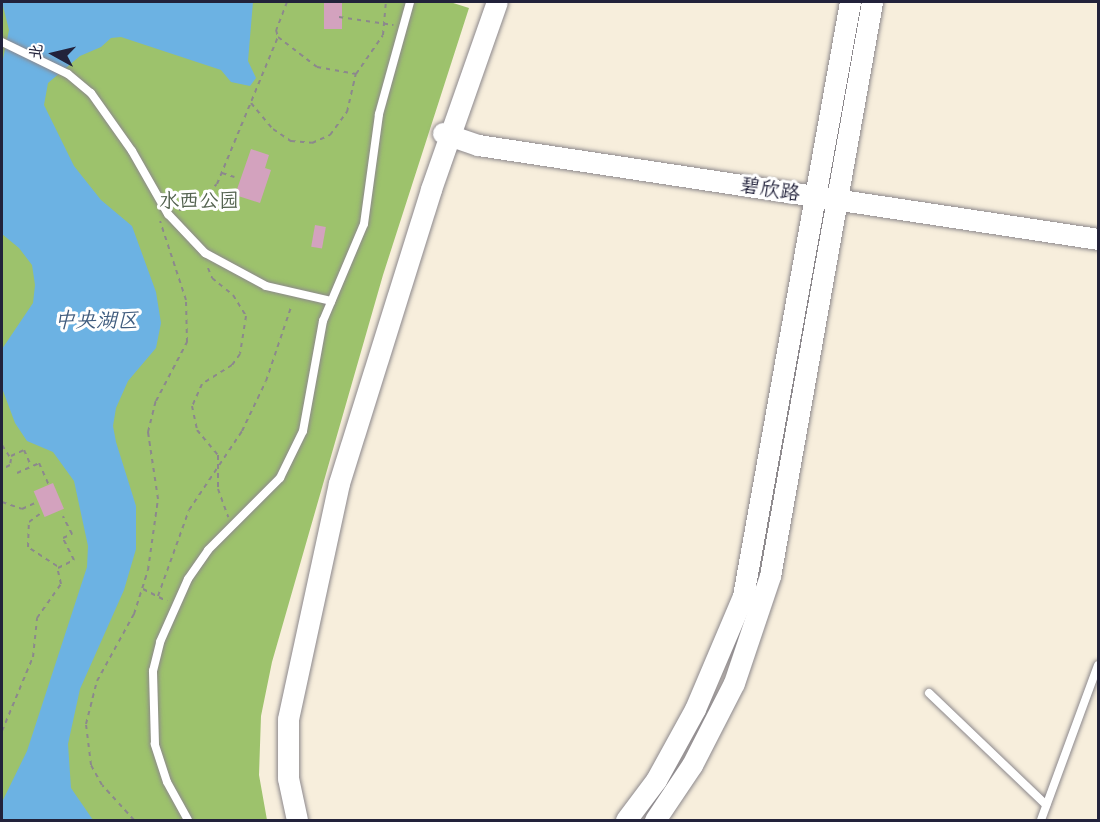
<!DOCTYPE html>
<meta charset="utf-8">
<style>
body{margin:0}
#map{position:relative;width:1100px;height:822px;overflow:hidden;background:#f7eedc;font-family:"Architects Daughter","LXGW WenKai TC",sans-serif}
div>[style]{position:absolute}
.green>*{inset:0;background:#9dc26c}
.water>*{inset:0;background:#6cb2e3}
.building>*{inset:0;background:#d3a2be;transform-origin:0 0}
.path>*{height:2px;margin-top:-1px;transform-origin:0;background:repeating-linear-gradient(90deg,#8c888c 0 4.5px,transparent 0 9px)}
.roads{filter:drop-shadow(0 0 2px #8c888c) drop-shadow(0 0 2px #8c888c)}
.lane>*{height:8px;margin:-4px;padding:0 4px;transform-origin:4px;border-radius:4px;background:#fff}
.secondary>*{height:21px;margin:-10.5px;padding:0 10.5px;transform-origin:10.5px;border-radius:10.5px;background:#fff}
span{translate:-50% -50%;white-space:nowrap;text-align:center;line-height:1.15;-webkit-text-stroke:6px #fff;paint-order:stroke}
.street-label{font-size:20px;color:#22223b}
.park-label{font-size:20px;color:#53624f}
.water-label{font-size:21px;color:#405c7e;font-style:italic}
.frame{position:absolute;inset:0;border:3px solid #22223b;pointer-events:none}
.north{position:absolute;left:24px;top:24px;width:60px;height:60px;-webkit-text-stroke:4px #fff;paint-order:stroke;rotate:278deg;font-size:16px;font-weight:700;line-height:24px;text-align:center;color:#22223b}
.north::after{content:'';display:block;margin:auto;width:21px;height:27px;background:#22223b;clip-path:polygon(50% 0,100% 100%,50% 72%,0 100%)}
</style>
<div id="map">
<div class="green">
<div style="clip-path:polygon(2px 2px,450px 2px,469px 8px,383px 275px,272px 662px,261px 716px,259px 775px,267px 820px,2px 820px)"></div>
</div>
<div class="water">
<div style="clip-path:polygon(2px 2px,253px 2px,248px 61px,256px 78px,250px 86px,231px 82px,221px 70px,121px 37px,111px 38px,101px 47px,80px 56px,48px 83px,44px 105px,74px 166px,101px 200px,132px 226px,156px 292px,161px 323px,156px 348px,128px 381px,116px 408px,113px 426px,116px 442px,136px 506px,136px 549px,124px 590px,80px 689px,68px 744px,71px 788px,93px 820px,2px 820px,2px 802px,27px 751px,87px 567px,88px 546px,74px 481px,53px 452px,27px 441px,15px 423px,2px 388px,2px 349px,33px 303px,35px 285px,32px 265px,19px 248px,2px 234px,2px 64px,9px 30px)"></div>
</div>
<div class="building">
<div style="left:324px;top:2px;width:18px;height:27px"></div>
<div style="clip-path:polygon(251px 149px,269px 155px,265px 168px,271px 170px,260px 203px,235px 195px)"></div>
<div style="left:315px;top:225px;width:11px;height:22px;rotate:10deg"></div>
<div style="left:53px;top:483px;width:28px;height:21px;rotate:67deg"></div>
</div>
<div class="path">
<div style="left:287px;top:2px;width:30px;rotate:111deg"></div>
<div style="left:276px;top:30px;width:7px;rotate:74deg"></div>
<div style="left:278px;top:37px;width:49px;rotate:37.6deg"></div>
<div style="left:317px;top:67px;width:40px;rotate:10deg"></div>
<div style="left:339px;top:17px;width:55px;rotate:8.4deg"></div>
<div style="left:251px;top:103px;width:34px;rotate:50deg"></div>
<div style="left:273px;top:129px;width:22px;rotate:34deg"></div>
<div style="left:291px;top:141px;width:21px;rotate:5deg"></div>
<div style="left:312px;top:143px;width:20px;rotate:-24deg"></div>
<div style="left:330px;top:135px;width:29px;rotate:-54deg"></div>
<div style="left:347px;top:112px;width:39px;rotate:-77deg"></div>
<div style="left:356px;top:74px;width:47px;rotate:-55.3deg"></div>
<div style="left:383px;top:35px;width:33px;rotate:-85deg"></div>
<div style="left:222px;top:173px;width:13px;rotate:18deg"></div>
<div style="left:179px;top:210px;width:17px;rotate:-17deg"></div>
<div style="left:195px;top:205px;width:30px;rotate:-44deg"></div>
<div style="left:217px;top:184px;width:159px;rotate:-67.5deg"></div>
<div style="left:208px;top:268px;width:11px;rotate:68deg"></div>
<div style="left:212px;top:278px;width:27px;rotate:39deg"></div>
<div style="left:233px;top:295px;width:25px;rotate:58deg"></div>
<div style="left:246px;top:316px;width:38px;rotate:99deg"></div>
<div style="left:240px;top:354px;width:14px;rotate:126deg"></div>
<div style="left:232px;top:365px;width:36px;rotate:148deg"></div>
<div style="left:202px;top:384px;width:24px;rotate:114deg"></div>
<div style="left:192px;top:406px;width:25px;rotate:78deg"></div>
<div style="left:197px;top:430px;width:33px;rotate:50deg"></div>
<div style="left:218px;top:455px;width:34px;rotate:90deg"></div>
<div style="left:218px;top:489px;width:30px;rotate:70deg"></div>
<div style="left:2px;top:445px;width:17px;rotate:57deg"></div>
<div style="left:11px;top:459px;width:6px;rotate:99deg"></div>
<div style="left:10px;top:465px;width:9px;rotate:153deg"></div>
<div style="left:11px;top:456px;width:14px;rotate:-25deg"></div>
<div style="left:24px;top:450px;width:17px;rotate:66deg"></div>
<div style="left:17px;top:473px;width:24px;rotate:-24deg"></div>
<div style="left:39px;top:463px;width:24px;rotate:66deg"></div>
<div style="left:2px;top:502px;width:21px;rotate:19deg"></div>
<div style="left:22px;top:509px;width:17px;rotate:-25deg"></div>
<div style="left:58px;top:568px;width:18px;rotate:-27deg"></div>
<div style="left:74px;top:560px;width:25px;rotate:-117deg"></div>
<div style="left:63px;top:538px;width:10px;rotate:-24deg"></div>
<div style="left:72px;top:534px;width:20px;rotate:-117deg"></div>
<div style="left:143px;top:589px;width:27px;rotate:27deg"></div>
<div style="left:158px;top:596px;width:91px;rotate:-70.2deg"></div>
<div style="left:189px;top:510px;width:95px;rotate:-56.1deg"></div>
<div style="left:242px;top:431px;width:55px;rotate:-64.4deg"></div>
<div style="left:266px;top:381px;width:81px;rotate:-71.3deg"></div>
<div style="left:2px;top:731px;width:80px;rotate:-67.3deg"></div>
<div style="left:33px;top:657px;width:39px;rotate:-84deg"></div>
<div style="left:37px;top:618px;width:42px;rotate:-54.8deg"></div>
<div style="left:61px;top:584px;width:18px;rotate:-103deg"></div>
<div style="left:57px;top:566px;width:35px;rotate:-147deg"></div>
<div style="left:28px;top:547px;width:25px;rotate:-88deg"></div>
<div style="left:29px;top:522px;width:15px;rotate:-37deg"></div>
<div style="left:134px;top:820px;width:47px;rotate:-132.4deg"></div>
<div style="left:102px;top:785px;width:23px;rotate:-119deg"></div>
<div style="left:91px;top:765px;width:41px;rotate:-97deg"></div>
<div style="left:86px;top:724px;width:44px;rotate:-75.7deg"></div>
<div style="left:97px;top:681px;width:77px;rotate:-61.1deg"></div>
<div style="left:134px;top:614px;width:46px;rotate:-72.3deg"></div>
<div style="left:148px;top:570px;width:72px;rotate:-82deg"></div>
<div style="left:158px;top:499px;width:68px;rotate:-98.5deg"></div>
<div style="left:148px;top:432px;width:32px;rotate:-76deg"></div>
<div style="left:156px;top:401px;width:67px;rotate:-62.3deg"></div>
<div style="left:187px;top:342px;width:42px;rotate:-91.4deg"></div>
<div style="left:186px;top:300px;width:83px;rotate:-108.2deg"></div>
</div>
<div class="roads">
<div class="lane">
<div style="left:2px;top:42px;width:73px;rotate:25.9deg"></div>
<div style="left:68px;top:74px;width:30px;rotate:40deg"></div>
<div style="left:91px;top:93px;width:71px;rotate:54.7deg"></div>
<div style="left:132px;top:151px;width:73px;rotate:60.3deg"></div>
<div style="left:168px;top:214px;width:54px;rotate:46.5deg"></div>
<div style="left:205px;top:253px;width:69px;rotate:28.4deg"></div>
<div style="left:266px;top:286px;width:67px;rotate:13deg"></div>
<div style="left:929px;top:693px;width:162px;rotate:43.7deg"></div>
<div style="left:188px;top:820px;width:43px;rotate:-118.9deg"></div>
<div style="left:167px;top:782px;width:40px;rotate:-108deg"></div>
<div style="left:155px;top:744px;width:73px;rotate:-91.6deg"></div>
<div style="left:153px;top:671px;width:30px;rotate:-76deg"></div>
<div style="left:160px;top:642px;width:69px;rotate:-66deg"></div>
<div style="left:188px;top:579px;width:35px;rotate:-55deg"></div>
<div style="left:208px;top:550px;width:102px;rotate:-45deg"></div>
<div style="left:280px;top:478px;width:52px;rotate:-63.9deg"></div>
<div style="left:303px;top:431px;width:112px;rotate:-79.7deg"></div>
<div style="left:323px;top:321px;width:105px;rotate:-67.1deg"></div>
<div style="left:364px;top:224px;width:111px;rotate:-82.2deg"></div>
<div style="left:379px;top:114px;width:116px;rotate:-74.5deg"></div>
<div style="left:1041px;top:820px;width:165px;rotate:-69.8deg"></div>
</div>
<div class="secondary">
<div style="left:443px;top:133px;width:37px;rotate:19deg"></div>
<div style="left:478px;top:145px;width:627px;rotate:8.62deg"></div>
<div style="left:297px;top:820px;width:43px;rotate:-102.1deg"></div>
<div style="left:288px;top:778px;width:59px;rotate:-90deg"></div>
<div style="left:288px;top:719px;width:241px;rotate:-77.8deg"></div>
<div style="left:339px;top:483px;width:308px;rotate:-72.6deg"></div>
<div style="left:431px;top:189px;width:198px;rotate:-70.6deg"></div>
<div style="left:626px;top:820px;width:50px;rotate:-53.1deg"></div>
<div style="left:656px;top:780px;width:81px;rotate:-61.2deg"></div>
<div style="left:695px;top:709px;width:123px;rotate:-67deg"></div>
<div style="left:743px;top:596px;width:604px;rotate:-79.79deg"></div>
<div style="left:655px;top:820px;width:66px;rotate:-56.1deg"></div>
<div style="left:692px;top:765px;width:92px;rotate:-62.9deg"></div>
<div style="left:734px;top:683px;width:113px;rotate:-71.4deg"></div>
<div style="left:770px;top:576px;width:583px;rotate:-79.92deg"></div>
</div>
</div>
<div class="street-label">
<span style="left:770px;top:190px;rotate:9deg">碧欣路</span>
</div>
<div class="park-label">
<span style="left:199px;top:201px">水西公园</span>
</div>
<div class="water-label">
<span style="left:96px;top:321px">中央湖区</span>
</div>
<div class="frame"></div>
<div class="north">北</div>
</div>
